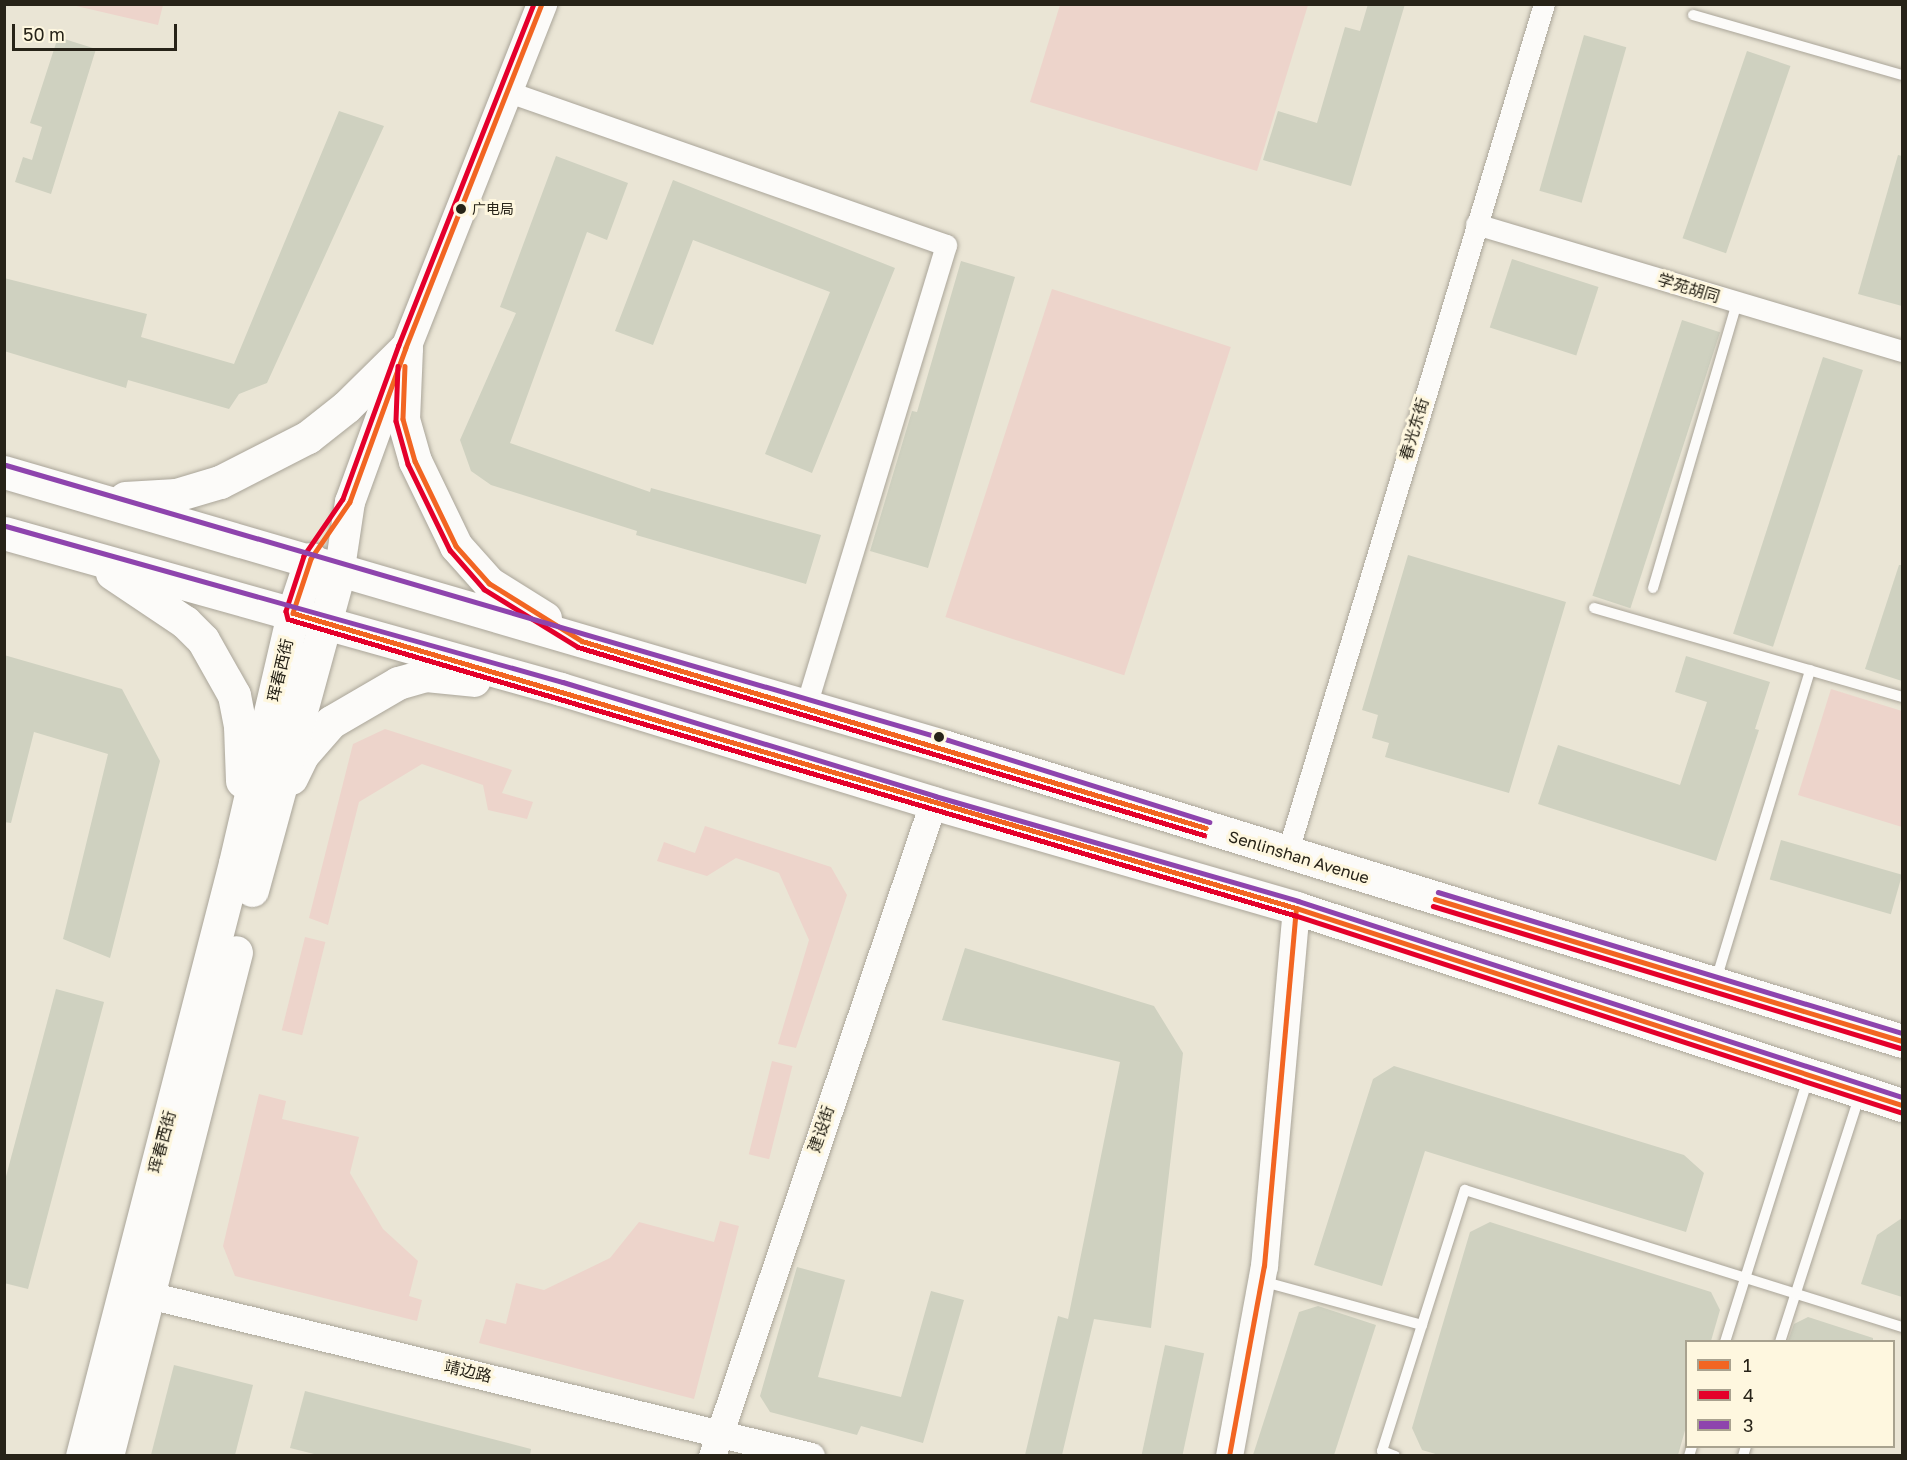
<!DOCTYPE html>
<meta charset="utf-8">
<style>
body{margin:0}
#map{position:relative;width:1907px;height:1460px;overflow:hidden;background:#eae5d5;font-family:"Golos Text","Noto Sans SC",sans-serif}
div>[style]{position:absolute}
.green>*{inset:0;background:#edd4cb;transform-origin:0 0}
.building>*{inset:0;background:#cfd1c0;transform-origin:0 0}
.roads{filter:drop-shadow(0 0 2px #aaa599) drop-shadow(0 0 2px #aaa599)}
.service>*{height:10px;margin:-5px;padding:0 5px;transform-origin:5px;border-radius:5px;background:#fcfbf9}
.minor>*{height:21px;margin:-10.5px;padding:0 10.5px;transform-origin:10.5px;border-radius:10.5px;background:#fcfbf9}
.tertiary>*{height:27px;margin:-13.5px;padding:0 13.5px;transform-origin:13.5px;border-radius:13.5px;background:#fcfbf9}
.secondary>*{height:30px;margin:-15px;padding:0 15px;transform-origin:15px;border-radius:15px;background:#fcfbf9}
.primary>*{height:33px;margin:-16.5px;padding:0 16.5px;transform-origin:16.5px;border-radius:16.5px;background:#fcfbf9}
.bus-1>*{height:4.5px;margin:-2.25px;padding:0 2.25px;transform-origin:2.25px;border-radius:2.25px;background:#f26522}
.bus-2>*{height:4.5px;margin:-2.25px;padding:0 2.25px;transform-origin:2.25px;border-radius:2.25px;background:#e4002b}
.bus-3>*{height:4.5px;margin:-2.25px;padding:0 2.25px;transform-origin:2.25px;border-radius:2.25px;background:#8e44ad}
.dots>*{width:16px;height:16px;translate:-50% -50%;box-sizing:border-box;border:3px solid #fef7df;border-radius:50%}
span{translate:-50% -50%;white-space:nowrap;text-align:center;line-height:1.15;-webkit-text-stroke:6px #fef7df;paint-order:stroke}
.bus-label{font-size:14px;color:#272318}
.left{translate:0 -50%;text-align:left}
.street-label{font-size:16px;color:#272318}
.frame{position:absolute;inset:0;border:6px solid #272318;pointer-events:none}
.legend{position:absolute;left:1685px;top:1340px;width:210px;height:108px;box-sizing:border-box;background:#fef7df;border:2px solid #a8a28f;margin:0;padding:8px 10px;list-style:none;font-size:18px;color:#272318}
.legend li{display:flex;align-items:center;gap:12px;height:30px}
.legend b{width:30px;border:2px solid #a8a28f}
.scale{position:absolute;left:12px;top:24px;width:165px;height:27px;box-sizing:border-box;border:3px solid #272318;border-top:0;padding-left:8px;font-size:18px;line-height:21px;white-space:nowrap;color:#272318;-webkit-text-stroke:4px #fef7df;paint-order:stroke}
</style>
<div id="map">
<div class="green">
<div style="clip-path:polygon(72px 5px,163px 4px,163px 5px,158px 25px)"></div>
<div style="clip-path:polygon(1060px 5px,1308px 5px,1257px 171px,1030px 102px)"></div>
<div style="left:1052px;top:289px;width:188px;height:345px;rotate:18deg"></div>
<div style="clip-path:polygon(1831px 689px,1902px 711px,1902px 827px,1798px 795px)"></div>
<div style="clip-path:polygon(385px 729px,512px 770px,502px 793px,533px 802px,527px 819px,488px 810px,483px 785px,422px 764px,359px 802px,328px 925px,309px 918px,353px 744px)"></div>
<div style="clip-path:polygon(705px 826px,831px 867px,847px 895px,796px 1048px,778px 1044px,809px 940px,779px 873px,736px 858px,707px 876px,657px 861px,664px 842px,695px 853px)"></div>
<div style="left:305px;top:937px;width:21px;height:96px;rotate:14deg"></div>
<div style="left:772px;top:1061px;width:21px;height:96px;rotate:14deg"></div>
<div style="clip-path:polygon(259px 1094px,286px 1101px,282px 1119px,359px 1137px,350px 1173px,383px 1229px,418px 1261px,409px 1296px,422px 1300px,417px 1321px,235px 1276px,223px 1246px)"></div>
<div style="clip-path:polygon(720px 1221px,739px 1226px,694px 1399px,479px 1343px,486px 1319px,506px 1324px,516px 1283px,544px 1290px,610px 1258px,639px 1222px,714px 1242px)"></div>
</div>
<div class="building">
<div style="clip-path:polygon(1368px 4px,1405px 4px,1351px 186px,1263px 160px,1278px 111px,1317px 123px,1345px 27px,1360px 31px)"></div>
<div style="left:1584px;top:35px;width:44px;height:162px;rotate:16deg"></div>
<div style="clip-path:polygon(58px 37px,96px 49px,51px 194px,15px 182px,23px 157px,32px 160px,42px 127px,30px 123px)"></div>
<div style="left:1747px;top:51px;width:46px;height:198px;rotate:19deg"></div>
<div style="clip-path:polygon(339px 111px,384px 126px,267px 383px,239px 394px,229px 409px,128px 380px,126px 388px,4px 351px,4px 278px,147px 314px,141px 337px,234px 364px)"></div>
<div style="clip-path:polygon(1898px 155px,1902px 156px,1902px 306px,1858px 294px)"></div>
<div style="clip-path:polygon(556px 156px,628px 183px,607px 240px,587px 232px,510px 443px,650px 492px,651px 488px,821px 535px,806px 584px,636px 535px,637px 531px,491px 485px,471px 471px,460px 440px,516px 313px,500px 307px)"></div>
<div style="clip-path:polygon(673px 180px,895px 268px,812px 473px,765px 454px,830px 292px,693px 240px,653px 345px,615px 331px)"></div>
<div style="left:1512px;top:259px;width:91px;height:72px;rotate:18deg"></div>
<div style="clip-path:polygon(961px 261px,1015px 277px,928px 568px,870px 551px,912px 411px,917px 412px)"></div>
<div style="left:1682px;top:320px;width:40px;height:290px;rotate:18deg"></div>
<div style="left:1823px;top:357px;width:42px;height:291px;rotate:18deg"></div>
<div style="clip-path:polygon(1408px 555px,1566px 602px,1509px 793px,1385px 757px,1389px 743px,1372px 738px,1378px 715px,1362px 710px)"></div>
<div style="clip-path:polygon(1899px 565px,1902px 565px,1902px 681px,1865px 669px)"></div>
<div style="clip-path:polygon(4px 655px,122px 689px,160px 761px,110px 958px,63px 939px,108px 754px,34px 732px,11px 823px,4px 822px)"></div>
<div style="clip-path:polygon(1686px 656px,1770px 682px,1755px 729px,1759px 730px,1716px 861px,1538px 804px,1558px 745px,1680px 785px,1707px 702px,1675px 692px)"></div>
<div style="left:1781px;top:840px;width:126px;height:41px;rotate:16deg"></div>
<div style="clip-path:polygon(965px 948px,1154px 1006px,1183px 1053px,1151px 1328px,1094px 1319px,1062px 1455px,1025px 1455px,1058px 1316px,1068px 1319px,1120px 1062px,942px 1020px)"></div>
<div style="clip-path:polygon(56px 989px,104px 1002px,28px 1289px,4px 1283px,4px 1184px)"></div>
<div style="clip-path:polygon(1394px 1066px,1684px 1155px,1704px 1173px,1686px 1232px,1425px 1151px,1382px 1286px,1314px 1265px,1373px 1079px)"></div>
<div style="clip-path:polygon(1902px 1218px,1902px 1297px,1861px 1284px,1877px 1235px)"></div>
<div style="clip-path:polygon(1490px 1222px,1711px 1292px,1720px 1310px,1711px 1341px,1686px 1341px,1686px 1427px,1678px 1455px,1439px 1455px,1422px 1450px,1412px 1428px,1470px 1232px)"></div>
<div style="clip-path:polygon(797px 1267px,845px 1280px,818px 1377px,901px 1397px,931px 1291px,964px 1300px,923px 1443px,861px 1426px,857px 1435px,770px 1412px,760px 1396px)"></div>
<div style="clip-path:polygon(1318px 1306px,1376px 1325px,1334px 1455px,1253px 1455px,1299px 1312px)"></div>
<div style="clip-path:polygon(1808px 1317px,1873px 1338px,1873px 1341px,1788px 1341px,1794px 1324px)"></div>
<div style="left:1165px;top:1345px;width:40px;height:112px;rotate:12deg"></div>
<div style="clip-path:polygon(174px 1365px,253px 1385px,235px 1455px,151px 1455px)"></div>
<div style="clip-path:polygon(305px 1391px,531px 1449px,530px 1455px,318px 1455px,290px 1448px)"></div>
</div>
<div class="roads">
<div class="service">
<div style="left:1693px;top:15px;width:217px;rotate:16deg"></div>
<div style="left:1653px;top:588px;width:298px;rotate:-73.6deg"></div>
<div style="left:1594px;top:608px;width:321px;rotate:16.1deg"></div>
<div style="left:1716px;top:980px;width:324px;rotate:-73.1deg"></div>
<div style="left:1261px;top:1281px;width:167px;rotate:15.3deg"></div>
<div style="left:1725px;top:1342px;width:276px;rotate:-72.5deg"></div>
<div style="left:1780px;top:1342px;width:260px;rotate:-72.1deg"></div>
<div style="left:1395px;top:1456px;width:14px;rotate:-159deg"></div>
<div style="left:1382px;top:1451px;width:274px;rotate:-72.4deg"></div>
<div style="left:1465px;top:1190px;width:458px;rotate:17.4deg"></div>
<div style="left:1689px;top:1456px;width:10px;rotate:-73deg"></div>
<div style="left:1743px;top:1456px;width:10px;rotate:-73deg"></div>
</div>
<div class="minor">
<div style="left:509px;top:92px;width:463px;rotate:19.3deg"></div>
<div style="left:946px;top:245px;width:482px;rotate:106.9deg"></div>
<div style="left:1476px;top:224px;width:445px;rotate:16.6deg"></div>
<div style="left:1287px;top:854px;width:888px;rotate:-73.18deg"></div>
</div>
<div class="tertiary">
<div style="left:128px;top:1290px;width:703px;rotate:13.66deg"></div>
<div style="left:712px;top:1456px;width:689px;rotate:-71.3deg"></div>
<div style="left:1229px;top:1456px;width:193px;rotate:-79.6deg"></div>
<div style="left:1264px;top:1266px;width:359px;rotate:-84.9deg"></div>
</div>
<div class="secondary">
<div style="left:340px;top:568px;width:67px;rotate:-81.4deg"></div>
<div style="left:350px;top:502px;width:164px;rotate:-70deg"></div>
<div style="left:406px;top:348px;width:370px;rotate:-68.4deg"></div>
</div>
<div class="primary">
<div style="left:406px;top:348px;width:71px;rotate:92.4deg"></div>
<div style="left:403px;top:419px;width:44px;rotate:74.1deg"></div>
<div style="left:415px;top:461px;width:94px;rotate:64.2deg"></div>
<div style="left:456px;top:546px;width:50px;rotate:48.3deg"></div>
<div style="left:489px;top:583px;width:66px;rotate:32deg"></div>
<div style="left:4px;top:472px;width:981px;rotate:16.27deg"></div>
<div style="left:946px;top:747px;width:1000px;rotate:17.09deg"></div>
<div style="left:125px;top:498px;width:51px;rotate:-3.4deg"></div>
<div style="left:176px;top:495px;width:46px;rotate:-16.5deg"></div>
<div style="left:220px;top:482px;width:99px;rotate:-27.1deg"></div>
<div style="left:308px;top:437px;width:48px;rotate:-38.3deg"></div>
<div style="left:346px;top:407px;width:84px;rotate:-44.5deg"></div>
<div style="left:4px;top:533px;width:578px;rotate:15.65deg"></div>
<div style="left:561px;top:689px;width:389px;rotate:17deg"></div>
<div style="left:933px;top:803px;width:378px;rotate:16.1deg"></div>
<div style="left:1296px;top:908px;width:637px;rotate:18.01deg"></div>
<div style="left:112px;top:573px;width:88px;rotate:33.9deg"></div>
<div style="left:185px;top:622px;width:25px;rotate:45deg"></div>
<div style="left:203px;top:640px;width:63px;rotate:60.6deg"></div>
<div style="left:234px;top:695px;width:32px;rotate:79deg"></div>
<div style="left:240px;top:726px;width:55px;rotate:87.9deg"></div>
<div style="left:291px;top:778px;width:25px;rotate:-64deg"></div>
<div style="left:302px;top:755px;width:44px;rotate:-48.7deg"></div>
<div style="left:331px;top:722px;width:78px;rotate:-30.2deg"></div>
<div style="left:398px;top:683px;width:29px;rotate:-16deg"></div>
<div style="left:426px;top:675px;width:48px;rotate:5.9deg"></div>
<div style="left:252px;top:890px;width:334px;rotate:-74.7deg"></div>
<div style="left:82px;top:1456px;width:612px;rotate:-75.53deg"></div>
<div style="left:235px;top:863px;width:257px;rotate:-76.9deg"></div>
<div style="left:293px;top:613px;width:57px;rotate:-71.6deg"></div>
<div style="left:107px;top:1456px;width:520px;rotate:-75.64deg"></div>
</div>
</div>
<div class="bus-1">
<div style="left:542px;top:4px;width:370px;rotate:111.6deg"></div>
<div style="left:406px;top:348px;width:164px;rotate:110deg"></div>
<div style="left:350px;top:502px;width:69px;rotate:124.4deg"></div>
<div style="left:311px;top:559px;width:57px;rotate:108.4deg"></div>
<div style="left:293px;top:613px;width:1045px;rotate:16.39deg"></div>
<div style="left:1296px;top:908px;width:637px;rotate:18.01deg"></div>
<div style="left:405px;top:366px;width:53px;rotate:92.2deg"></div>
<div style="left:403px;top:419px;width:44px;rotate:74.1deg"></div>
<div style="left:415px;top:461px;width:94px;rotate:64.2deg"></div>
<div style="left:456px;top:546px;width:50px;rotate:48.3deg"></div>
<div style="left:489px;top:583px;width:110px;rotate:31.9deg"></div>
<div style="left:582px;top:641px;width:651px;rotate:16.68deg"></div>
<div style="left:1435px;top:899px;width:488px;rotate:16.9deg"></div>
<div style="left:1229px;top:1456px;width:193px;rotate:-79.6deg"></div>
<div style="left:1264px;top:1266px;width:359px;rotate:-84.9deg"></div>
</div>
<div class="bus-2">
<div style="left:534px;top:4px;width:367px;rotate:111.6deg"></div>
<div style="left:399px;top:345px;width:164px;rotate:110deg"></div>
<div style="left:343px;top:499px;width:69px;rotate:124.4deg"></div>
<div style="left:304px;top:556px;width:58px;rotate:108.1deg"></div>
<div style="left:286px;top:611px;width:8px;rotate:76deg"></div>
<div style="left:288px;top:619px;width:1049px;rotate:16.4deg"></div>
<div style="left:1294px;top:915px;width:637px;rotate:18.01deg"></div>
<div style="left:398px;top:366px;width:55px;rotate:92.1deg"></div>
<div style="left:396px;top:421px;width:45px;rotate:74.4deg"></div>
<div style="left:408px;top:464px;width:96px;rotate:64deg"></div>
<div style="left:450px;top:550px;width:52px;rotate:48.9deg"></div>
<div style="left:484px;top:589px;width:110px;rotate:31.7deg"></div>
<div style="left:578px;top:647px;width:654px;rotate:16.72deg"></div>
<div style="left:1433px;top:906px;width:488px;rotate:16.9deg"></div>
</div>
<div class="bus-3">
<div style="left:6px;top:465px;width:981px;rotate:16.27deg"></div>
<div style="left:948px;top:740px;width:274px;rotate:17.4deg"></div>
<div style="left:6px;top:526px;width:578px;rotate:15.65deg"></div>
<div style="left:563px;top:682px;width:389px;rotate:17deg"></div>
<div style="left:935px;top:796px;width:378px;rotate:16.1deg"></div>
<div style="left:1298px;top:901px;width:635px;rotate:17.98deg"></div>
<div style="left:1438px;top:892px;width:485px;rotate:16.9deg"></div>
</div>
<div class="dots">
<div style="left:461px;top:209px;background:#272318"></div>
<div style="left:939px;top:737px;background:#272318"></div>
</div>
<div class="bus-label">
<span class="left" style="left:472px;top:209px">广电局</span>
</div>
<div class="street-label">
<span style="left:1689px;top:288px;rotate:17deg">学苑胡同</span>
<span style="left:1414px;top:429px;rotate:-73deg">春光东街</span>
<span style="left:280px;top:670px;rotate:-77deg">珲春西街</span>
<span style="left:1299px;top:857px;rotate:17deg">Senlinshan Avenue</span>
<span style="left:821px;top:1129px;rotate:-71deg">建设街</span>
<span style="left:162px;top:1142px;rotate:-75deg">珲春西街</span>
<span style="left:468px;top:1371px;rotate:13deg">靖边路</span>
</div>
<div class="frame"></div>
<ul class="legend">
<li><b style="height:8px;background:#f26522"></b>1</li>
<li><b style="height:8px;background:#e4002b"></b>4</li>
<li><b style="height:8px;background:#8e44ad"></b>3</li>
</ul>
<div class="scale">50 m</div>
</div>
